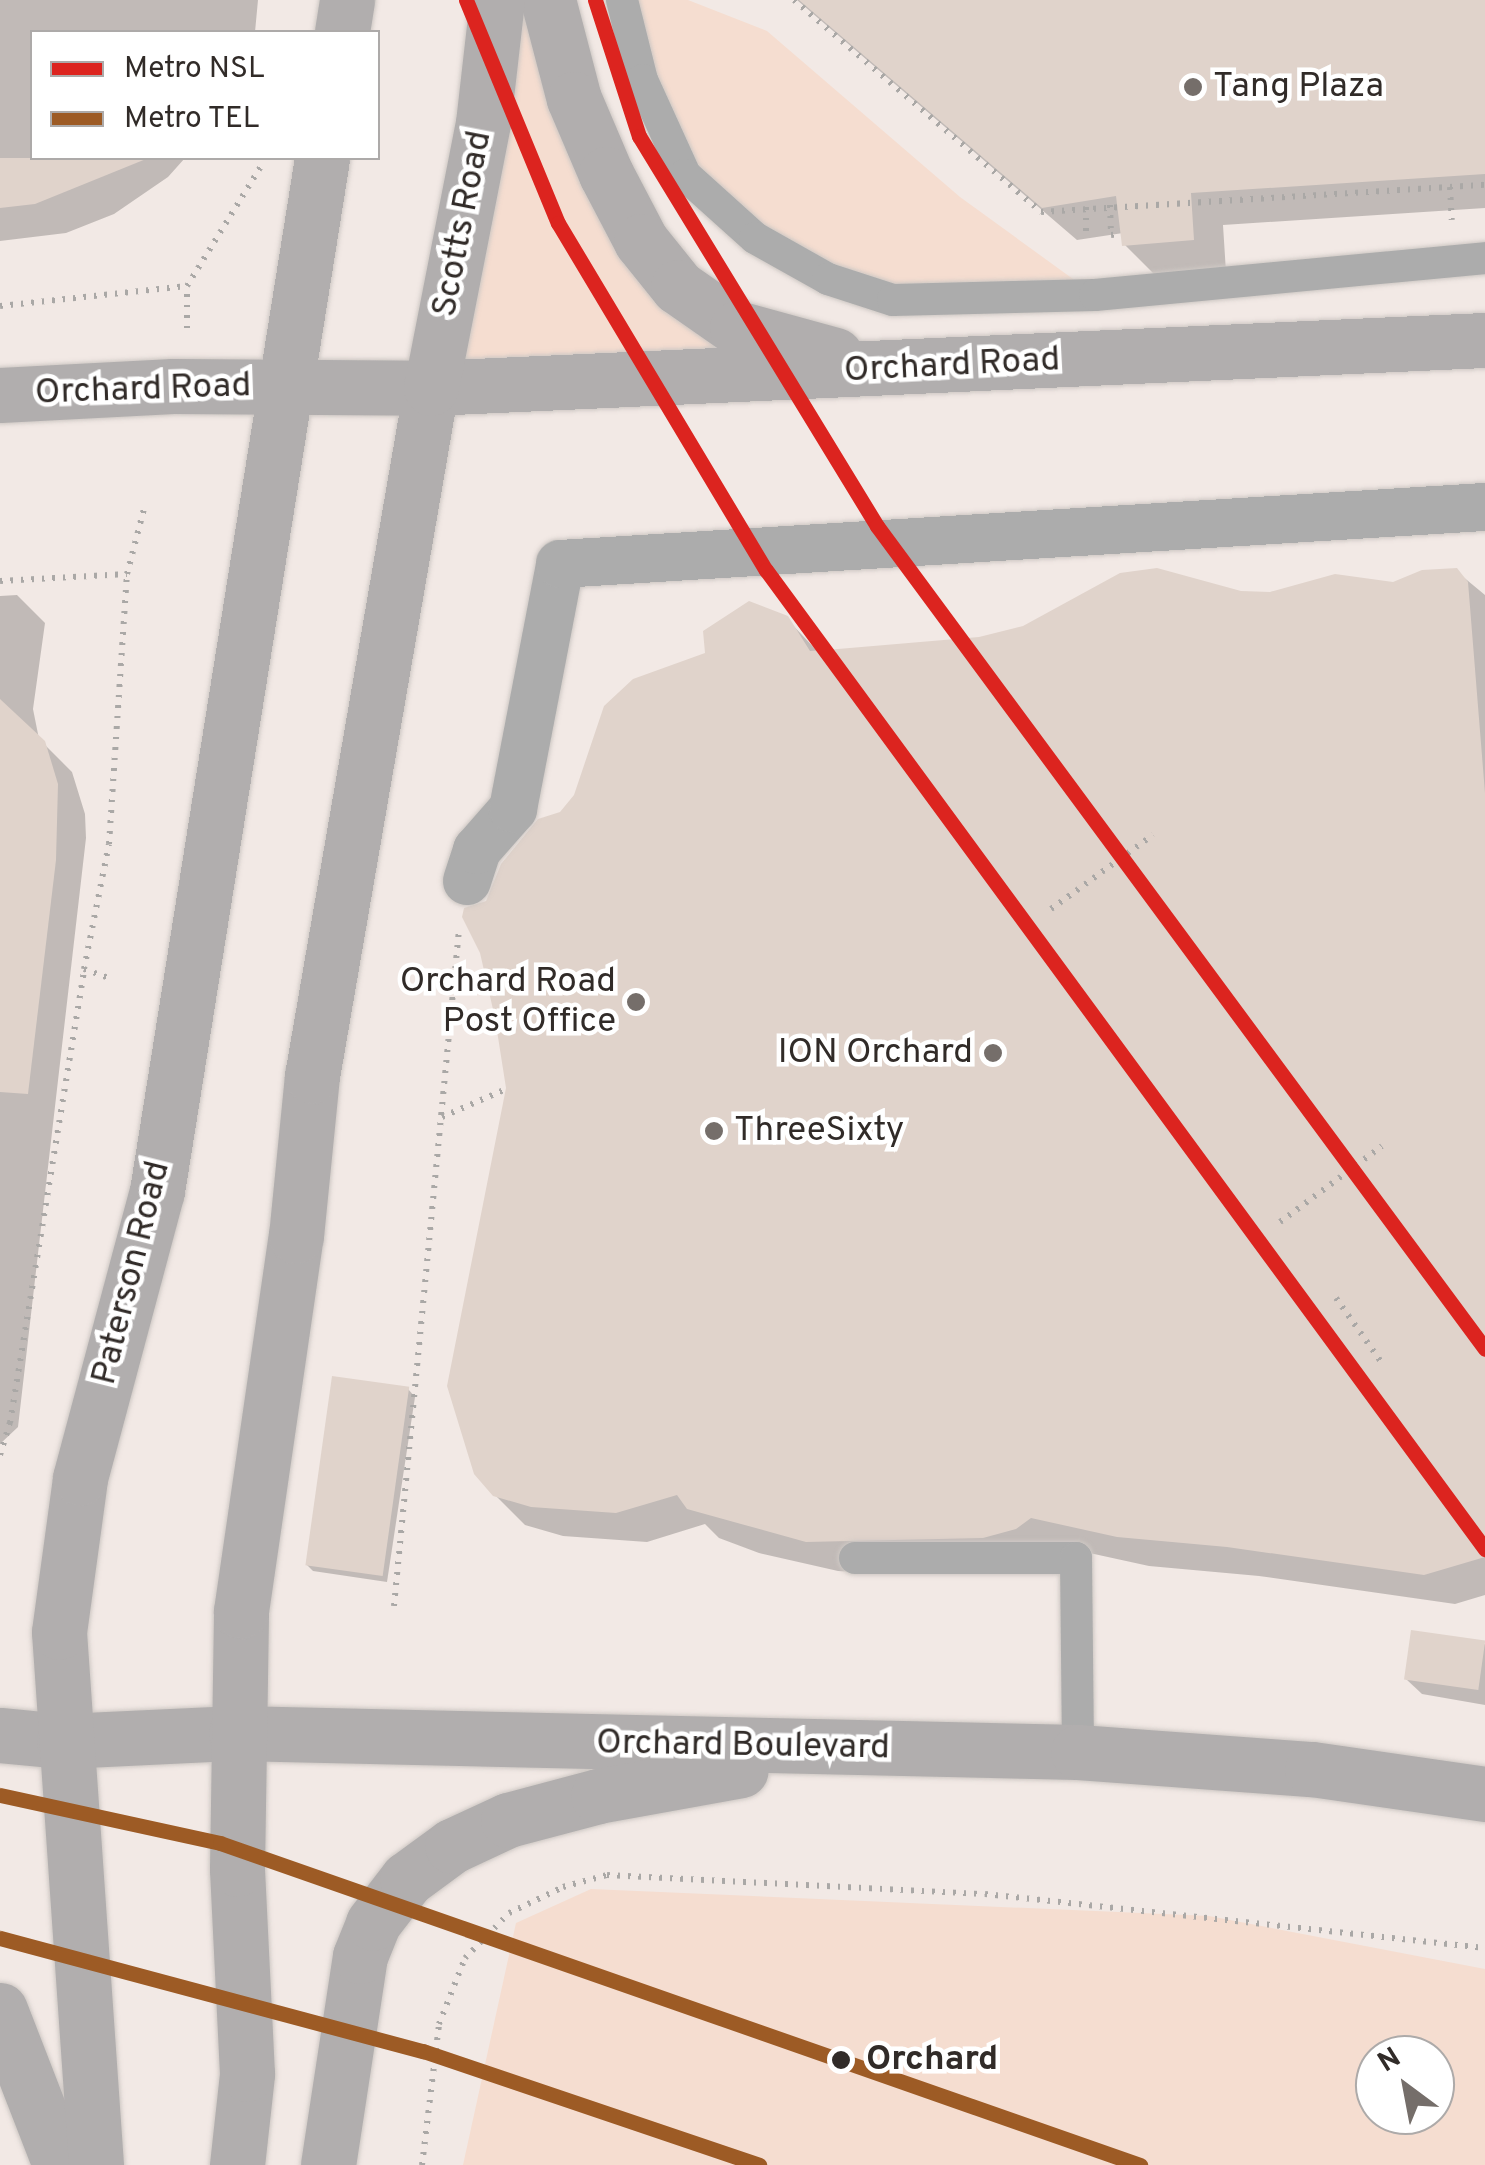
<!DOCTYPE html>
<style>
body{margin:0}
#map{position:relative;width:1485px;height:2165px;overflow:hidden;background:#f2e9e5;font-family:Overpass,sans-serif}
div>[style]{position:absolute}
.green>*{inset:0;background:#f5ddd0}
.shadow>*{inset:0;background:#0003}
.building>*{inset:0;background:#e0d3cb;transform-origin:0 0}
.path>*{height:6px;margin-top:-3px;transform-origin:0;background:repeating-linear-gradient(90deg,#aaa8a6 0 2.5px,transparent 0 10.5px)}
.roads{filter:drop-shadow(0 0 2px #cec8c4) drop-shadow(0 0 2px #cec8c4)}
.service>*{height:32px;margin:-16px;padding:0 16px;transform-origin:16px;border-radius:16px;background:#acacac}
.pedestrian>*{height:48px;margin:-24px;padding:0 24px;transform-origin:24px;border-radius:24px;background:#acacac}
.primary>*{height:55px;margin:-27.5px;padding:0 27.5px;transform-origin:27.5px;border-radius:27.5px;background:#b1aeae}
.metro-1>*{height:15px;margin:-7.5px;padding:0 7.5px;transform-origin:7.5px;border-radius:7.5px;background:#dc241f}
.metro-2>*{height:15px;margin:-7.5px;padding:0 7.5px;transform-origin:7.5px;border-radius:7.5px;background:#9d5b25}
.dots>*{width:28px;height:28px;translate:-50% -50%;box-sizing:border-box;border:5px solid #fff;border-radius:50%}
span{translate:-50% -50%;white-space:nowrap;text-align:center;line-height:1.15;-webkit-text-stroke:9px #fff;paint-order:stroke}
.poi-label{font-size:35px;color:#312b28}
.left{translate:0 -50%;text-align:left}
.right{translate:-100% -50%;text-align:right}
.street-label{font-size:35px;color:#312b28}
.stop-label{font-size:35px;color:#312b28;font-weight:700}
.legend{position:absolute;left:30px;top:30px;width:350px;height:130px;box-sizing:border-box;background:#fff;border:2px solid #adaaa9;margin:0;padding:12px 18px;list-style:none;font-size:30px;color:#312b28}
.legend li{display:flex;align-items:center;gap:20px;height:50px}
.legend b{width:50px;border:2px solid #adaaa9}
.north{position:absolute;left:1355px;top:2035px;width:100px;height:100px;box-sizing:border-box;background:#fff;border:2px solid #adaaa9;border-radius:50%;rotate:328deg;font-size:28px;font-weight:700;line-height:40px;text-align:center;color:#312b28}
.north::after{content:'';display:block;margin:auto;width:35px;height:45px;background:#756e6a;clip-path:polygon(50% 0,100% 100%,50% 72%,0 100%)}
</style>
<div id="map">
<div class="green">
<div style="clip-path:polygon(497px 0,548px 0,678px 287px,886px 369px,431px 388px)"></div>
<div style="clip-path:polygon(622px 0,688px 0,767px 31px,960px 197px,1095px 295px,893px 300px,828px 279px,685px 175px)"></div>
<div style="clip-path:polygon(evenodd,591px 1889px,1209px 1916px,1485px 1969px,1485px 2165px,463px 2165px,516px 1923px,591px 1889px,1435px 2055px,1435px 2115px,1375px 2115px,1375px 2055px,1435px 2055px)"></div>
</div>
<div class="shadow">
<div style="clip-path:polygon(0 0,258px 0,255px 32px,32px 32px,32px 158px,185px 158px,168px 177px,114px 214px,66px 233px,0 241px)"></div>
<div style="clip-path:polygon(797px 0,1485px 0,1485px 208px,1223px 225px,1226px 272px,1158px 278px,1125px 245px,1123px 233px,1077px 240px)"></div>
<div style="clip-path:polygon(1456px 571px,1485px 595px,1485px 1595px,1455px 1604px,1259px 1576px,1149px 1566px,1062px 1547px,872px 1573px,838px 1571px,759px 1553px,719px 1538px,705px 1524px,647px 1542px,563px 1536px,525px 1525px,494px 1494px,509px 1089px,488px 903px,561px 815px,708px 654px,786px 618px,819px 653px,980px 640px,1240px 594px,1394px 584px)"></div>
<div style="clip-path:polygon(17px 595px,45px 623px,33px 709px,39px 739px,72px 772px,85px 814px,86px 838px,18px 1427px,0 1444px,0 596px)"></div>
<div style="clip-path:polygon(408px 1389px,415px 1397px,387px 1582px,313px 1571px,306px 1564px)"></div>
<div style="clip-path:polygon(1485px 1644px,1485px 1705px,1422px 1694px,1406px 1679px)"></div>
</div>
<div class="building">
<div style="clip-path:polygon(799px 0,1485px 0,1485px 174px,1191px 193px,1194px 240px,1122px 246px,1116px 196px,1042px 208px)"></div>
<div style="clip-path:polygon(0 158px,146px 158px,146px 159px,35px 204px,0 208px)"></div>
<div style="clip-path:polygon(1157px 568px,1241px 591px,1270px 592px,1335px 574px,1393px 582px,1422px 570px,1457px 568px,1468px 582px,1485px 793px,1485px 1557px,1424px 1575px,1227px 1547px,1117px 1537px,1031px 1518px,1016px 1529px,983px 1538px,806px 1542px,687px 1509px,677px 1495px,616px 1513px,531px 1507px,493px 1496px,474px 1474px,447px 1386px,506px 1088px,495px 1018px,480px 953px,462px 917px,464px 908px,486px 901px,501px 864px,538px 819px,560px 812px,574px 795px,604px 706px,633px 679px,705px 653px,703px 631px,749px 601px,788px 616px,810px 651px,838px 649px,979px 637px,1023px 626px,1120px 573px)"></div>
<div style="clip-path:polygon(0 699px,45px 741px,58px 784px,56px 860px,28px 1094px,0 1092px)"></div>
<div style="left:332px;top:1376px;width:78px;height:191px;rotate:8deg"></div>
<div style="left:1411px;top:1630px;width:75px;height:50px;rotate:8deg"></div>
</div>
<div class="path">
<div style="left:794px;top:0;width:326px;rotate:40.6deg"></div>
<div style="left:1041px;top:212px;width:445px;rotate:-3.5deg"></div>
<div style="left:1450px;top:187px;width:33px;rotate:87deg"></div>
<div style="left:1110px;top:205px;width:30px;rotate:88deg"></div>
<div style="left:1111px;top:235px;width:10px;rotate:-6deg"></div>
<div style="left:1086px;top:207px;width:30px;rotate:90deg"></div>
<div style="left:0;top:306px;width:188px;rotate:-6.1deg"></div>
<div style="left:187px;top:328px;width:42px;rotate:-90deg"></div>
<div style="left:187px;top:286px;width:145px;rotate:-58.3deg"></div>
<div style="left:0;top:581px;width:127px;rotate:-3.2deg"></div>
<div style="left:1051px;top:909px;width:126px;rotate:-36deg"></div>
<div style="left:84px;top:969px;width:30px;rotate:20deg"></div>
<div style="left:442px;top:1117px;width:70px;rotate:-23.6deg"></div>
<div style="left:1280px;top:1222px;width:127px;rotate:-36.7deg"></div>
<div style="left:1336px;top:1298px;width:83px;rotate:54.8deg"></div>
<div style="left:0;top:1455px;width:34px;rotate:-73deg"></div>
<div style="left:10px;top:1423px;width:460px;rotate:-80.7deg"></div>
<div style="left:84px;top:969px;width:127px;rotate:-78.7deg"></div>
<div style="left:109px;top:844px;width:271px;rotate:-86.2deg"></div>
<div style="left:127px;top:574px;width:71px;rotate:-75.4deg"></div>
<div style="left:394px;top:1606px;width:679px;rotate:-84.51deg"></div>
<div style="left:422px;top:2165px;width:142px;rotate:-83.1deg"></div>
<div style="left:439px;top:2024px;width:71px;rotate:-68.5deg"></div>
<div style="left:465px;top:1958px;width:63px;rotate:-45.6deg"></div>
<div style="left:509px;top:1913px;width:60px;rotate:-25.7deg"></div>
<div style="left:563px;top:1887px;width:46px;rotate:-15.3deg"></div>
<div style="left:607px;top:1875px;width:378px;rotate:2.9deg"></div>
<div style="left:985px;top:1894px;width:503px;rotate:6.16deg"></div>
</div>
<div class="roads">
<div class="service">
<div style="left:622px;top:0;width:82px;rotate:76deg"></div>
<div style="left:642px;top:80px;width:104px;rotate:65.6deg"></div>
<div style="left:685px;top:175px;width:94px;rotate:42deg"></div>
<div style="left:755px;top:238px;width:84px;rotate:29.3deg"></div>
<div style="left:828px;top:279px;width:68px;rotate:17.9deg"></div>
<div style="left:893px;top:300px;width:202px;rotate:-1.4deg"></div>
<div style="left:1095px;top:295px;width:392px;rotate:-5.4deg"></div>
<div style="left:855px;top:1558px;width:221px"></div>
<div style="left:1076px;top:1558px;width:194px;rotate:89.4deg"></div>
</div>
<div class="pedestrian">
<div style="left:467px;top:881px;width:33px;rotate:-72deg"></div>
<div style="left:477px;top:850px;width:55px;rotate:-48.7deg"></div>
<div style="left:513px;top:809px;width:249px;rotate:-79.1deg"></div>
<div style="left:560px;top:564px;width:927px;rotate:-3.53deg"></div>
</div>
<div class="primary">
<div style="left:548px;top:0;width:102px;rotate:75.3deg"></div>
<div style="left:574px;top:99px;width:82px;rotate:66.9deg"></div>
<div style="left:606px;top:174px;width:76px;rotate:62.4deg"></div>
<div style="left:641px;top:241px;width:59px;rotate:51.2deg"></div>
<div style="left:678px;top:287px;width:72px;rotate:34.8deg"></div>
<div style="left:737px;top:328px;width:102px;rotate:15.4deg"></div>
<div style="left:342px;top:32px;width:32px;rotate:-81deg"></div>
<div style="left:0;top:395px;width:173px;rotate:-3deg"></div>
<div style="left:173px;top:386px;width:258px;rotate:0.4deg"></div>
<div style="left:431px;top:388px;width:1055px;rotate:-2.61deg"></div>
<div style="left:0;top:1735px;width:64px;rotate:5.4deg"></div>
<div style="left:64px;top:1741px;width:172px;rotate:-2.7deg"></div>
<div style="left:236px;top:1733px;width:842px;rotate:1.29deg"></div>
<div style="left:1078px;top:1752px;width:235px;rotate:4.2deg"></div>
<div style="left:1312px;top:1769px;width:175px;rotate:8.2deg"></div>
<div style="left:0;top:2010px;width:166px;rotate:68.8deg"></div>
<div style="left:96px;top:2165px;width:534px;rotate:-93.97deg"></div>
<div style="left:59px;top:1632px;width:155px;rotate:-82.2deg"></div>
<div style="left:80px;top:1478px;width:297px;rotate:-75deg"></div>
<div style="left:157px;top:1191px;width:1046px;rotate:-80.92deg"></div>
<div style="left:237px;top:2165px;width:92px;rotate:-83.7deg"></div>
<div style="left:247px;top:2074px;width:205px;rotate:-92.8deg"></div>
<div style="left:237px;top:1869px;width:258px;rotate:-89.1deg"></div>
<div style="left:241px;top:1611px;width:379px;rotate:-81.7deg"></div>
<div style="left:296px;top:1236px;width:161px;rotate:-84.3deg"></div>
<div style="left:312px;top:1076px;width:698px;rotate:-80.19deg"></div>
<div style="left:431px;top:388px;width:270px;rotate:-78.9deg"></div>
<div style="left:483px;top:123px;width:124px;rotate:-83.5deg"></div>
<div style="left:328px;top:2165px;width:211px;rotate:-81.3deg"></div>
<div style="left:360px;top:1956px;width:35px;rotate:-68deg"></div>
<div style="left:373px;top:1923px;width:56px;rotate:-52.3deg"></div>
<div style="left:407px;top:1879px;width:56px;rotate:-36.3deg"></div>
<div style="left:452px;top:1846px;width:62px;rotate:-24.9deg"></div>
<div style="left:508px;top:1820px;width:93px;rotate:-14.9deg"></div>
<div style="left:598px;top:1796px;width:145px;rotate:-10.3deg"></div>
</div>
</div>
<div class="metro-1">
<div style="left:466px;top:0;width:241px;rotate:67.6deg"></div>
<div style="left:558px;top:223px;width:405px;rotate:59.1deg"></div>
<div style="left:766px;top:570px;width:1215px;rotate:53.71deg"></div>
<div style="left:595px;top:0;width:143px;rotate:72.1deg"></div>
<div style="left:639px;top:136px;width:457px;rotate:58.6deg"></div>
<div style="left:877px;top:526px;width:1023px;rotate:53.54deg"></div>
</div>
<div class="metro-2">
<div style="left:0;top:1795px;width:225px;rotate:12.3deg"></div>
<div style="left:220px;top:1843px;width:975px;rotate:19.29deg"></div>
<div style="left:0;top:1938px;width:438px;rotate:15deg"></div>
<div style="left:423px;top:2051px;width:355px;rotate:18.7deg"></div>
</div>
<div class="dots">
<div style="left:1193px;top:87px;background:#756e6a"></div>
<div style="left:636px;top:1002px;background:#756e6a"></div>
<div style="left:993px;top:1053px;background:#756e6a"></div>
<div style="left:714px;top:1131px;background:#756e6a"></div>
<div style="left:841px;top:2060px;background:#312b28"></div>
</div>
<div class="poi-label">
<span class="left" style="left:1213px;top:87px">Tang Plaza</span>
<span class="right" style="left:616px;top:1002px">Orchard Road<br>Post Office</span>
<span class="right" style="left:973px;top:1053px">ION Orchard</span>
<span class="left" style="left:734px;top:1131px">ThreeSixty</span>
</div>
<div class="street-label">
<span style="left:463px;top:224px;rotate:-79deg">Scotts Road</span>
<span style="left:952px;top:366px;rotate:-3deg">Orchard Road</span>
<span style="left:143px;top:390px;rotate:-2deg">Orchard Road</span>
<span style="left:132px;top:1273px;rotate:-76deg">Paterson Road</span>
<span style="left:743px;top:1746px;rotate:1deg">Orchard Boulevard</span>
</div>
<div class="stop-label">
<span class="left" style="left:866px;top:2060px">Orchard</span>
</div>
<ul class="legend">
<li><b style="height:12px;background:#dc241f"></b>Metro NSL</li>
<li><b style="height:12px;background:#9d5b25"></b>Metro TEL</li>
</ul>
<div class="north">N</div>
</div>
